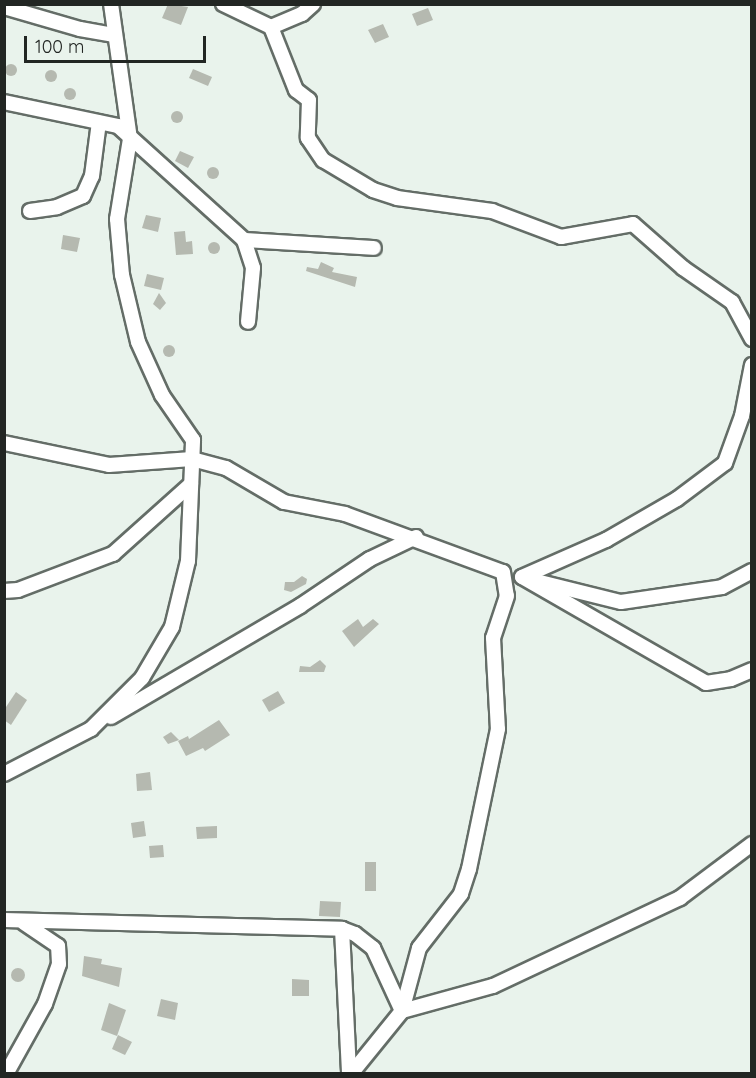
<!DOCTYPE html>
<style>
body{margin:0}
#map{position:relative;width:756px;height:1078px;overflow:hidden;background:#e9f3ec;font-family:Quicksand,sans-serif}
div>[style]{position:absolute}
.building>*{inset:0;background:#b5b9b0}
.round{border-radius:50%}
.roads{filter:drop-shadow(2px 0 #646d67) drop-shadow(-2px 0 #646d67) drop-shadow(0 2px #646d67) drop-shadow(0 -2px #646d67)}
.minor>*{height:14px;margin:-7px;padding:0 7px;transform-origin:7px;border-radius:7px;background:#fff}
span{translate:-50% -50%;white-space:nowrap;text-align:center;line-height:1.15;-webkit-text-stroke:4.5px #e9f3ec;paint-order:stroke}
.frame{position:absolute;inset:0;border:6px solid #222623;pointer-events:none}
.scale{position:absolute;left:24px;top:36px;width:182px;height:27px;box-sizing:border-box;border:3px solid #222623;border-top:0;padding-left:8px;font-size:18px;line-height:21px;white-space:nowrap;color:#222623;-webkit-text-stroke:4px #e9f3ec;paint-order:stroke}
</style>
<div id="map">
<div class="building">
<div style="clip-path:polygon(168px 4px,188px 7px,181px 25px,162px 18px)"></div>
<div style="clip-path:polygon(428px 8px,433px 20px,417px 26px,412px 14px)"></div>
<div style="clip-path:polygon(383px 24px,389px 37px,375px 43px,368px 30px)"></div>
<div class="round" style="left:5px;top:64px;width:12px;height:12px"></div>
<div style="clip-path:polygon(193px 69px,212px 77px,208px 86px,189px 78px)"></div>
<div class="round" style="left:45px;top:70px;width:12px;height:12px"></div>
<div class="round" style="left:64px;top:88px;width:12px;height:12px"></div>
<div class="round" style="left:171px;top:111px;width:12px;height:12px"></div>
<div style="clip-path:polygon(180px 151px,194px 157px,188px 168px,175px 161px)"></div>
<div class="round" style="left:207px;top:167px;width:12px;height:12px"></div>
<div style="clip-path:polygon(146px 215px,161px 218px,158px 232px,142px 228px)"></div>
<div style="clip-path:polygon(185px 231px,186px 242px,192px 241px,193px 254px,176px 255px,174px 232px)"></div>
<div style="clip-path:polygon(63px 235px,80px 238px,77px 252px,61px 249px)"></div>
<div class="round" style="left:208px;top:242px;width:12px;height:12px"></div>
<div style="clip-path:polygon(321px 262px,334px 268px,332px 272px,357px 277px,355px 287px,306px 271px,307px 267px,318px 269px)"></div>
<div style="clip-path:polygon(147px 274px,164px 278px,161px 290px,144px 286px)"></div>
<div style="clip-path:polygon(159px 293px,166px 303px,160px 310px,153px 304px)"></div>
<div class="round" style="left:163px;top:345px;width:12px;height:12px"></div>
<div style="clip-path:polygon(302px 576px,307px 579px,306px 584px,291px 592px,284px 590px,285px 582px,294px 582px)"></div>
<div style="clip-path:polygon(358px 619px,363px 627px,373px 619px,379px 624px,354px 647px,342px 631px)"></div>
<div style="clip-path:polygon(320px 660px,326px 666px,324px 672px,299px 672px,300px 666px,310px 667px)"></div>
<div style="clip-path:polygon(278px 691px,285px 703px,269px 712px,262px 700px)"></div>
<div style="clip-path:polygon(16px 692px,27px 700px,11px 725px,4px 720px,4px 710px)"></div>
<div style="clip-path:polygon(219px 720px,230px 735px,205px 751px,203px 748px,186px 756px,178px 741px,188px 736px,189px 739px)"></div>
<div style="clip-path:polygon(171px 732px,179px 740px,168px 744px,163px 737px)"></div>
<div style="clip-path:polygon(150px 772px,152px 790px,137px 791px,136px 774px)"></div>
<div style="clip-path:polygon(144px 821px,146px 836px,133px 838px,131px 823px)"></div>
<div style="clip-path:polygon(217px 826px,217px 838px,197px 839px,196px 827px)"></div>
<div style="clip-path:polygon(163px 845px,164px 857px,150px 858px,149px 846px)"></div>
<div style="clip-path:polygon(365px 862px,376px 862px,376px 891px,365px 891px)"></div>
<div style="clip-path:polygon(320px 901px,341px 902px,340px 917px,319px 916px)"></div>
<div style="clip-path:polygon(84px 956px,102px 959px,101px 964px,122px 968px,119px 987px,82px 976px)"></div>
<div class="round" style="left:11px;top:968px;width:14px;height:14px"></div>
<div style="clip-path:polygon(292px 979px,309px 980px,309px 996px,292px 996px)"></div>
<div style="clip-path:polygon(161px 999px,178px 1003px,175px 1020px,157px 1016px)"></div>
<div style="clip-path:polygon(109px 1003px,126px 1010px,117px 1036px,101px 1030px)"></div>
<div style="clip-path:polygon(118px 1035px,132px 1042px,125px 1055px,112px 1049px)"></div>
</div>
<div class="roads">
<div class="minor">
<div style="left:223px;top:4px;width:53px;rotate:25.6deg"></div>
<div style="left:271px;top:27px;width:68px;rotate:68.4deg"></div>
<div style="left:296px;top:90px;width:16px;rotate:38deg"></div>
<div style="left:309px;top:100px;width:38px;rotate:92deg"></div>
<div style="left:308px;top:138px;width:27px;rotate:56deg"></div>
<div style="left:323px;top:160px;width:58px;rotate:31deg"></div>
<div style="left:373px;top:190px;width:25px;rotate:18deg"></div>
<div style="left:397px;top:198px;width:96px;rotate:7.8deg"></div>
<div style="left:492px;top:211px;width:74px;rotate:20.6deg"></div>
<div style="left:561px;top:237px;width:73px;rotate:-10.2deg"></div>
<div style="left:633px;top:224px;width:67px;rotate:41.3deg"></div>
<div style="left:683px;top:268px;width:60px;rotate:34.8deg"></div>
<div style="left:732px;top:302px;width:42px;rotate:61.6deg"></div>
<div style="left:4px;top:7px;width:79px;rotate:16.1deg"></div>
<div style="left:80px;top:29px;width:35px;rotate:10deg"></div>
<div style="left:271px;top:27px;width:34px;rotate:-23deg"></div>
<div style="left:302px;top:14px;width:15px;rotate:-42deg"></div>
<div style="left:4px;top:102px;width:116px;rotate:11.9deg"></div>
<div style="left:118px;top:126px;width:170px;rotate:42.1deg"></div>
<div style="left:244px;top:240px;width:29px;rotate:72deg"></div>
<div style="left:253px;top:268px;width:54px;rotate:95.3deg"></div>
<div style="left:30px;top:211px;width:27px;rotate:-8deg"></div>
<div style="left:57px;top:207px;width:28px;rotate:-23deg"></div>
<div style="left:83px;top:196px;width:22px;rotate:-66deg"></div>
<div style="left:92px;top:176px;width:54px;rotate:-82.6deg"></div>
<div style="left:244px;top:240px;width:130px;rotate:3.5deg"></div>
<div style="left:4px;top:443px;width:107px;rotate:11.8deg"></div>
<div style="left:109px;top:465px;width:83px;rotate:-4.1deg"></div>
<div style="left:192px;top:459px;width:35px;rotate:15deg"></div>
<div style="left:226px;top:468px;width:67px;rotate:30.4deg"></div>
<div style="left:284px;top:502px;width:62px;rotate:11.1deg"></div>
<div style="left:345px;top:514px;width:168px;rotate:20.2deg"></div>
<div style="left:503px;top:572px;width:24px;rotate:81deg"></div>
<div style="left:507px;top:596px;width:44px;rotate:108.4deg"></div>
<div style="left:493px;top:638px;width:91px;rotate:86.9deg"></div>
<div style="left:498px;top:729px;width:143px;rotate:101.7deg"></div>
<div style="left:469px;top:869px;width:26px;rotate:108deg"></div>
<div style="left:461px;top:894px;width:68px;rotate:127.9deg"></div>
<div style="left:419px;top:948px;width:65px;rotate:105.1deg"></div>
<div style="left:402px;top:1011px;width:94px;rotate:-15.4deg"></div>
<div style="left:493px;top:986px;width:207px;rotate:-25.2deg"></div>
<div style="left:680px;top:898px;width:90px;rotate:-36.9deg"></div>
<div style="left:522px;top:577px;width:92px;rotate:-23.8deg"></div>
<div style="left:606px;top:540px;width:82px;rotate:-30deg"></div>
<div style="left:677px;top:499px;width:60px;rotate:-36.9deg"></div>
<div style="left:725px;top:463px;width:50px;rotate:-70.1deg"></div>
<div style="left:742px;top:416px;width:52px;rotate:-78.9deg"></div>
<div style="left:522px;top:577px;width:212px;rotate:29.9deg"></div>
<div style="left:706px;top:683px;width:25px;rotate:-9deg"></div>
<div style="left:731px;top:679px;width:23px;rotate:-23deg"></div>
<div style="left:540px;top:582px;width:83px;rotate:13.9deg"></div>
<div style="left:621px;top:602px;width:102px;rotate:-8.4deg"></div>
<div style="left:722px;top:587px;width:34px;rotate:-28deg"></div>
<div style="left:4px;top:591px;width:14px;rotate:-4deg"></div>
<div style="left:18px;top:590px;width:102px;rotate:-20.8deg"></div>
<div style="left:113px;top:554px;width:105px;rotate:-41.9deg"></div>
<div style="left:111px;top:717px;width:219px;rotate:-30.4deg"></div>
<div style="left:300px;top:606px;width:84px;rotate:-33.9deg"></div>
<div style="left:370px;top:559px;width:51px;rotate:-25.6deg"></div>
<div style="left:4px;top:774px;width:98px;rotate:-27.3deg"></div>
<div style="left:91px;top:729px;width:72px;rotate:-45deg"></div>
<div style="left:142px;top:678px;width:59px;rotate:-59.5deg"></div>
<div style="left:172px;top:627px;width:68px;rotate:-76.4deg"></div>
<div style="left:188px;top:561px;width:121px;rotate:-87.6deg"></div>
<div style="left:193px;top:440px;width:55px;rotate:-124.6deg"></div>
<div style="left:162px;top:395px;width:58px;rotate:-114.4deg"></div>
<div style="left:138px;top:342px;width:69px;rotate:-103.4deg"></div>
<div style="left:122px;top:275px;width:56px;rotate:-95.1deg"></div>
<div style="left:117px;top:219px;width:81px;rotate:-80.8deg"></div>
<div style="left:130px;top:139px;width:136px;rotate:-98deg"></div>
<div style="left:4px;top:920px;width:338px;rotate:1.5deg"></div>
<div style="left:342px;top:929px;width:14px;rotate:21deg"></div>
<div style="left:355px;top:934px;width:23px;rotate:38deg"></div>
<div style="left:373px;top:948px;width:69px;rotate:65.3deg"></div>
<div style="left:402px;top:1011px;width:81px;rotate:129deg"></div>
<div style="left:342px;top:929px;width:145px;rotate:87.2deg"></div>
<div style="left:6px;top:1074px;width:80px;rotate:-60.9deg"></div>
<div style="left:45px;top:1004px;width:42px;rotate:-70.7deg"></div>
<div style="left:59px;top:964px;width:18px;rotate:-93deg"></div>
<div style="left:58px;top:946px;width:41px;rotate:-145.9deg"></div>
</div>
</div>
<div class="frame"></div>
<div class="scale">100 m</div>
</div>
